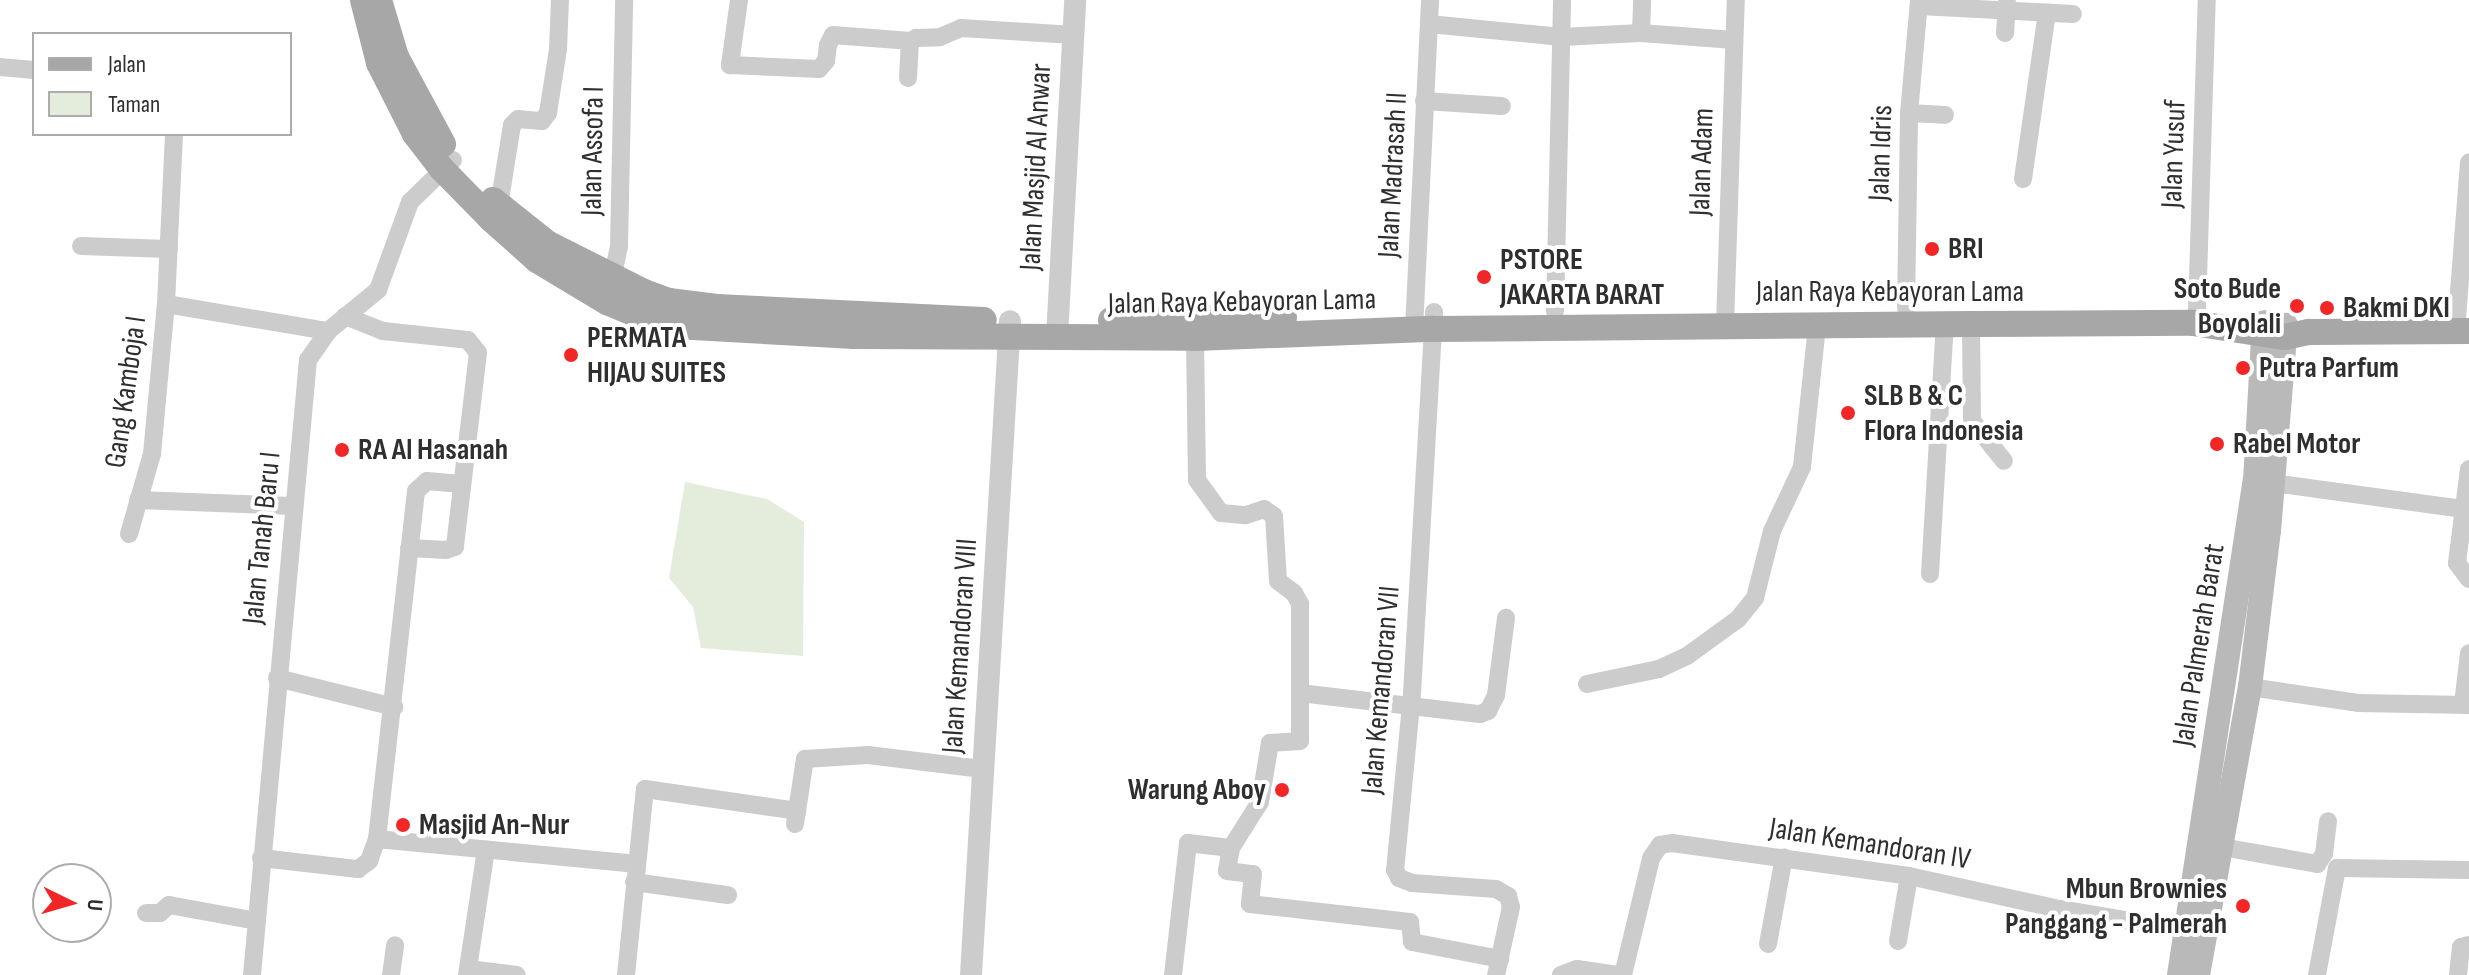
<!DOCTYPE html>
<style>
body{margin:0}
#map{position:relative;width:2469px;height:975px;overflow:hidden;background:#fff;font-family:"Sofia Sans Condensed",sans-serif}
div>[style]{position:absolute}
.green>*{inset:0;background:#e4eddc}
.minor>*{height:18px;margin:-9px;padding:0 9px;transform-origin:9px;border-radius:9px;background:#ccc}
.tertiary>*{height:22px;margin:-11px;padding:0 11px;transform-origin:11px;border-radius:11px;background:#ccc}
.secondary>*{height:24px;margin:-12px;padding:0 12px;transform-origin:12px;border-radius:12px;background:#b9b9b9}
.primary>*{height:26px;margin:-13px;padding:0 13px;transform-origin:13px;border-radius:13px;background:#a7a7a7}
.dots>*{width:22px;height:22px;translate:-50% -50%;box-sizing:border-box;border:4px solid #fff;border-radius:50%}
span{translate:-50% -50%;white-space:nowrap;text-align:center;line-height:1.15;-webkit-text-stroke:8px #fff;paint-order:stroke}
.street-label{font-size:30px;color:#2f2f2f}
.poi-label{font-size:30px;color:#2f2f2f;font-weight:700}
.left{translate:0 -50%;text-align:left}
.right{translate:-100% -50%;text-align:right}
.legend{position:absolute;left:32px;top:32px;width:260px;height:104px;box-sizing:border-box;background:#fff;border:2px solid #acacac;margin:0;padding:10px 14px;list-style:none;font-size:24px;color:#2f2f2f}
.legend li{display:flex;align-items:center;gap:16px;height:40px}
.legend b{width:40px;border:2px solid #acacac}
.north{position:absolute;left:32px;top:863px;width:80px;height:80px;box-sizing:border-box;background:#fff;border:2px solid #acacac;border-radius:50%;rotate:95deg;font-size:22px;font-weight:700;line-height:32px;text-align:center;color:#2f2f2f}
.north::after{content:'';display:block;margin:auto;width:28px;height:36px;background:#f12627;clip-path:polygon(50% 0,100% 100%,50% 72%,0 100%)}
</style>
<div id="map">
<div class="green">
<div style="clip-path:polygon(685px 482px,767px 499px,804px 522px,803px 656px,701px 648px,693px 607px,669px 578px)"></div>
</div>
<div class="minor">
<div style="left:739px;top:0;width:66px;rotate:97.9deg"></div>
<div style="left:730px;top:65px;width:89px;rotate:2.6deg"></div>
<div style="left:819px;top:69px;width:11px;rotate:-49deg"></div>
<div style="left:826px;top:61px;width:16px;rotate:-83deg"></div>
<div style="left:828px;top:45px;width:11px;rotate:-63deg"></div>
<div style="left:833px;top:35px;width:78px;rotate:4.4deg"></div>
<div style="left:1920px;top:6px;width:153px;rotate:3deg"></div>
<div style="left:1429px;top:24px;width:133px;rotate:5.6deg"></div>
<div style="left:1561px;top:37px;width:80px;rotate:-2.9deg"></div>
<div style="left:1641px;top:33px;width:93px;rotate:4.3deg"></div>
<div style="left:1641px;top:33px;width:33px;rotate:-88deg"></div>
<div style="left:2005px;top:33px;width:30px;rotate:-86deg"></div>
<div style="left:0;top:67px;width:34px;rotate:5deg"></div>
<div style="left:908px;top:78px;width:35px;rotate:-87deg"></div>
<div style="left:910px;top:43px;width:8px;rotate:-40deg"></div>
<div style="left:916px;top:38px;width:24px;rotate:-2deg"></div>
<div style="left:940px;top:37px;width:23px;rotate:-23deg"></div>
<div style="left:961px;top:28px;width:113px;rotate:3.5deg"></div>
<div style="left:1424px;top:101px;width:78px;rotate:3.7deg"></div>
<div style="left:1909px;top:113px;width:36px;rotate:3deg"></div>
<div style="left:2023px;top:179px;width:168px;rotate:-81.8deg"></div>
<div style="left:499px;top:206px;width:82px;rotate:-80.9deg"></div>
<div style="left:512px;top:125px;width:8px;rotate:-45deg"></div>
<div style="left:518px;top:119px;width:24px;rotate:5deg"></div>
<div style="left:542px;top:121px;width:10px;rotate:-53deg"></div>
<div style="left:548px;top:113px;width:65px;rotate:-81.1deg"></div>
<div style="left:558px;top:49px;width:49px;rotate:-87.7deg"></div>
<div style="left:81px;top:246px;width:88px;rotate:2deg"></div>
<div style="left:611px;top:284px;width:39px;rotate:-78deg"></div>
<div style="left:619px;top:246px;width:246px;rotate:-88.8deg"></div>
<div style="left:166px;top:304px;width:164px;rotate:9.5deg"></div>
<div style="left:1906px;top:308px;width:195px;rotate:-89.1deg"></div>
<div style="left:1909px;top:113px;width:113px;rotate:-84.9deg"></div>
<div style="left:2197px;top:310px;width:310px;rotate:-88.2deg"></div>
<div style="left:1555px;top:311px;width:311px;rotate:-88.7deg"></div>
<div style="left:1434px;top:312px;width:394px;rotate:93.3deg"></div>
<div style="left:1411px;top:705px;width:166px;rotate:95.5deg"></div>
<div style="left:1395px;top:870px;width:9px;rotate:63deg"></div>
<div style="left:1399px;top:878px;width:14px;rotate:21deg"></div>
<div style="left:1412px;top:883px;width:84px;rotate:4.1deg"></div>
<div style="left:1496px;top:889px;width:14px;rotate:30deg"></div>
<div style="left:1508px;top:896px;width:11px;rotate:75deg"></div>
<div style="left:1511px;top:907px;width:70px;rotate:102.4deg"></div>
<div style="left:345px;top:316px;width:41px;rotate:21.5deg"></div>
<div style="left:383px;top:331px;width:85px;rotate:6deg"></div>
<div style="left:468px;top:340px;width:16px;rotate:52deg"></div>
<div style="left:478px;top:353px;width:195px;rotate:96.8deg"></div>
<div style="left:455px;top:547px;width:9px;rotate:162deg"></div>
<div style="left:446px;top:550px;width:37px;rotate:-177deg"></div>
<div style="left:1971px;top:324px;width:97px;rotate:89.4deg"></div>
<div style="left:1972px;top:421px;width:51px;rotate:51.3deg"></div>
<div style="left:1725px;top:325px;width:325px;rotate:-88.1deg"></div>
<div style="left:1414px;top:329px;width:329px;rotate:-87.2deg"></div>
<div style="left:2456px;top:331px;width:169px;rotate:-85.6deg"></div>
<div style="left:1195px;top:338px;width:142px;rotate:89.2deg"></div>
<div style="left:1197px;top:480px;width:41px;rotate:54deg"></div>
<div style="left:1221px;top:513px;width:25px;rotate:5deg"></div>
<div style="left:1246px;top:515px;width:19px;rotate:-18deg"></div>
<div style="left:1264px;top:509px;width:12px;rotate:35deg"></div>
<div style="left:1274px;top:516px;width:65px;rotate:86.5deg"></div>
<div style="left:1278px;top:581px;width:20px;rotate:37deg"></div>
<div style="left:1294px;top:593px;width:13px;rotate:61deg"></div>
<div style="left:1300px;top:604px;width:89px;rotate:90deg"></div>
<div style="left:2469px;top:469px;width:95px;rotate:97.3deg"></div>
<div style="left:2457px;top:563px;width:20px;rotate:53deg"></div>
<div style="left:2273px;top:483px;width:193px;rotate:7.8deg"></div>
<div style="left:138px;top:500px;width:154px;rotate:2.2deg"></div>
<div style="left:129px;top:534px;width:83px;rotate:-74deg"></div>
<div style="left:152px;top:454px;width:151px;rotate:-84.7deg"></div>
<div style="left:166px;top:304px;width:170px;rotate:-87.3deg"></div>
<div style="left:1930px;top:574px;width:250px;rotate:-86.6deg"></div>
<div style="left:277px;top:678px;width:121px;rotate:13.9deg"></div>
<div style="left:1587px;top:684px;width:74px;rotate:-11.8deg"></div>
<div style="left:1659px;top:669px;width:31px;rotate:-25deg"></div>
<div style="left:1687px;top:656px;width:63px;rotate:-36deg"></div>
<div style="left:1738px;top:619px;width:27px;rotate:-51deg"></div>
<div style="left:1755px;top:598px;width:69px;rotate:-75.8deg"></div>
<div style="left:1772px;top:531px;width:71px;rotate:-64.9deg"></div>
<div style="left:1802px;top:467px;width:142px;rotate:-83.9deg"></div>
<div style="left:2250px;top:687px;width:109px;rotate:8.4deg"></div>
<div style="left:2358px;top:703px;width:111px;rotate:1deg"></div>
<div style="left:2463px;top:704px;width:51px;rotate:-83.3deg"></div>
<div style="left:795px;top:824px;width:66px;rotate:-81.3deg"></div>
<div style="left:805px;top:759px;width:63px;rotate:-3.6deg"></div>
<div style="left:868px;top:755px;width:115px;rotate:7deg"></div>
<div style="left:377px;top:839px;width:350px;rotate:-83.6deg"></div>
<div style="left:416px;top:491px;width:15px;rotate:-42deg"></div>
<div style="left:427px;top:481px;width:35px;rotate:5deg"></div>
<div style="left:2222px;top:847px;width:97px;rotate:10.1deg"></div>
<div style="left:2317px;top:864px;width:12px;rotate:-55deg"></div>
<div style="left:2324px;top:854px;width:33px;rotate:-83deg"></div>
<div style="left:1231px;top:848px;width:23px;rotate:100deg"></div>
<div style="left:1227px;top:871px;width:26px;rotate:7deg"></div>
<div style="left:1253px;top:874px;width:30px;rotate:96deg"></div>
<div style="left:1250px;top:904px;width:161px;rotate:6.4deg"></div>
<div style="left:1410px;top:922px;width:20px;rotate:84deg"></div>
<div style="left:1412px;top:942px;width:90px;rotate:10.9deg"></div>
<div style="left:261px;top:858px;width:98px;rotate:6.5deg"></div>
<div style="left:358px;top:869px;width:14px;rotate:-36deg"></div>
<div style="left:369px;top:861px;width:23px;rotate:-70deg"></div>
<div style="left:377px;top:839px;width:259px;rotate:5.5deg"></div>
<div style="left:634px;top:882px;width:95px;rotate:7.9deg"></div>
<div style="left:146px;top:913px;width:14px"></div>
<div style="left:160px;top:913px;width:12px;rotate:-42deg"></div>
<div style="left:169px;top:905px;width:89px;rotate:10.3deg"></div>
<div style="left:1898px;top:941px;width:66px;rotate:-80.4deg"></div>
<div style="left:1768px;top:944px;width:88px;rotate:-79.6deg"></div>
<div style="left:468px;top:969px;width:49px;rotate:7deg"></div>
<div style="left:252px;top:975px;width:618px;rotate:-84.8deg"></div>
<div style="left:308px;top:360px;width:35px;rotate:-55deg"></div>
<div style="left:328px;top:331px;width:65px;rotate:-39.4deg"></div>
<div style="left:378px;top:290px;width:94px;rotate:-70deg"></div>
<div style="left:410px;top:202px;width:60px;rotate:-44.3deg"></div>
<div style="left:391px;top:975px;width:30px;rotate:-82deg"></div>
<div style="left:467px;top:975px;width:127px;rotate:-81.4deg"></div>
<div style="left:626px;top:975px;width:187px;rotate:-84.2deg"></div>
<div style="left:645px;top:789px;width:154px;rotate:8.2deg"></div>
<div style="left:1173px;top:975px;width:133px;rotate:-83.5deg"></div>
<div style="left:1188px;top:843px;width:43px;rotate:6.6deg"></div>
<div style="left:1231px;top:848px;width:54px;rotate:-57.8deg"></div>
<div style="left:1260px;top:802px;width:60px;rotate:-80.4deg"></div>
<div style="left:1270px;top:743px;width:30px;rotate:-4deg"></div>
<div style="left:1300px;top:741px;width:48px;rotate:-90deg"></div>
<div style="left:1300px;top:693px;width:181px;rotate:6.7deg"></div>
<div style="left:1480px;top:714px;width:9px;rotate:-21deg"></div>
<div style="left:1488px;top:711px;width:18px;rotate:-63deg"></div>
<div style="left:1496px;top:695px;width:78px;rotate:-82.6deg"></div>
<div style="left:1561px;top:975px;width:17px;rotate:-21deg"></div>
<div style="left:1577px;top:969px;width:41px;rotate:8.3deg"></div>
<div style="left:1623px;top:975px;width:120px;rotate:-76.5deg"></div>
<div style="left:1651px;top:858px;width:16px;rotate:-55deg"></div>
<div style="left:1660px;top:845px;width:12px;rotate:-9deg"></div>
<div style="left:1672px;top:843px;width:239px;rotate:7.9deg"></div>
<div style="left:1909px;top:876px;width:154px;rotate:12.4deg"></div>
<div style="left:2059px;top:909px;width:140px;rotate:9.5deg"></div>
<div style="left:2317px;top:975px;width:109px;rotate:-79.4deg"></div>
<div style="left:2337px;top:868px;width:132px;rotate:0.9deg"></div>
<div style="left:2458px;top:975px;width:28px;rotate:-84deg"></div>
<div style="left:2461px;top:947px;width:8px;rotate:-14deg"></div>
</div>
<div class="tertiary">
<div style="left:1057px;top:337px;width:337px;rotate:-86.9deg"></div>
<div style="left:971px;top:975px;width:655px;rotate:-86.59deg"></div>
</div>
<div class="secondary">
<div style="left:2179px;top:975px;width:500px;rotate:-81.3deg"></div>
<div style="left:2255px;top:481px;width:159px;rotate:-86.8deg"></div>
<div style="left:2198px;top:975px;width:293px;rotate:-79.8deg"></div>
<div style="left:2250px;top:687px;width:157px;rotate:-83.1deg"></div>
<div style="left:2269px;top:531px;width:207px;rotate:-85.3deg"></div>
</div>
<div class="primary">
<div style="left:363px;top:0;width:65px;rotate:75.7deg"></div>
<div style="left:379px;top:63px;width:80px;rotate:63.1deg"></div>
<div style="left:415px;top:134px;width:44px;rotate:52.4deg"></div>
<div style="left:442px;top:169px;width:70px;rotate:45.6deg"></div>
<div style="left:491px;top:219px;width:62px;rotate:41.7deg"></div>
<div style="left:537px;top:260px;width:82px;rotate:31deg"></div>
<div style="left:607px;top:302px;width:36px;rotate:23deg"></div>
<div style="left:640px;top:316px;width:54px;rotate:11.7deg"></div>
<div style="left:693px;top:327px;width:162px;rotate:3.2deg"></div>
<div style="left:855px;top:336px;width:340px;rotate:0.3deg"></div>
<div style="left:1195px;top:338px;width:238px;rotate:-2.2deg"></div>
<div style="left:1433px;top:329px;width:538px;rotate:-0.53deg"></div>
<div style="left:1971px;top:324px;width:222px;rotate:-0.3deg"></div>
<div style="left:2193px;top:323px;width:93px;rotate:8.7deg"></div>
<div style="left:2285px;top:337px;width:25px;rotate:-12deg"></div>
<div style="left:2309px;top:332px;width:160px;rotate:-0.4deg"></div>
<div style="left:379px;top:0;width:59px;rotate:73.4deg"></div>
<div style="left:396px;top:57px;width:99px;rotate:61.6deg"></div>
<div style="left:493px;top:200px;width:69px;rotate:38.5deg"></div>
<div style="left:547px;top:243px;width:109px;rotate:26.8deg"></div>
<div style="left:644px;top:292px;width:27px;rotate:20deg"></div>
<div style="left:669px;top:301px;width:48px;rotate:7.1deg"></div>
<div style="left:717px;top:307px;width:267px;rotate:2.8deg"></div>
<div style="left:1111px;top:320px;width:173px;rotate:-1deg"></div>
</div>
<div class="dots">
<div style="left:1932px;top:249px;background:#f12627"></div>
<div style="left:1484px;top:277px;background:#f12627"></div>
<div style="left:2297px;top:306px;background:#f12627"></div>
<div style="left:2327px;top:308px;background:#f12627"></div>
<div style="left:571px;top:355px;background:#f12627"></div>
<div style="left:2243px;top:368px;background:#f12627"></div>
<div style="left:1848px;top:413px;background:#f12627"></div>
<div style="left:2217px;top:444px;background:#f12627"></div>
<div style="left:342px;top:450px;background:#f12627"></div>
<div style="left:1282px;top:790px;background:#f12627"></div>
<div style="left:403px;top:825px;background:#f12627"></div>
<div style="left:2243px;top:906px;background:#f12627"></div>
</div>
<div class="street-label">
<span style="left:593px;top:151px;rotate:-89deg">Jalan Assofa I</span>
<span style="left:1881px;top:153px;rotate:-88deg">Jalan Idris</span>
<span style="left:2174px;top:154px;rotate:-88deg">Jalan Yusuf</span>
<span style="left:1702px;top:162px;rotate:-88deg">Jalan Adam</span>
<span style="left:1036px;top:167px;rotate:-87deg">Jalan Masjid Al Anwar</span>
<span style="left:1393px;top:175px;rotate:-87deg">Jalan Madrasah II</span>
<span style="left:1890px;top:292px">Jalan Raya Kebayoran Lama</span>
<span style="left:1242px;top:302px;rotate:-1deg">Jalan Raya Kebayoran Lama</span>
<span style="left:126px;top:392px;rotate:-82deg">Gang Kamboja I</span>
<span style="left:262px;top:538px;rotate:-84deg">Jalan Tanah Baru I</span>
<span style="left:2199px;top:645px;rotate:-81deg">Jalan Palmerah Barat</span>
<span style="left:960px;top:646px;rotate:-86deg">Jalan Kemandoran VIII</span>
<span style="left:1381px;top:690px;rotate:-85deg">Jalan Kemandoran VII</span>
<span style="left:1870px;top:844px;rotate:9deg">Jalan Kemandoran IV</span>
</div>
<div class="poi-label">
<span class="left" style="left:1948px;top:249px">BRI</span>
<span class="left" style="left:1500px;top:277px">PSTORE<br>JAKARTA BARAT</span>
<span class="right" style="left:2281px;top:306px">Soto Bude<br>Boyolali</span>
<span class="left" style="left:2343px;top:308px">Bakmi DKI</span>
<span class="left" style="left:587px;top:355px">PERMATA<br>HIJAU SUITES</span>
<span class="left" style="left:2259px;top:368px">Putra Parfum</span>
<span class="left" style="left:1864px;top:413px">SLB B &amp; C<br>Flora Indonesia</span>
<span class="left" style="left:2233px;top:444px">Rabel Motor</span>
<span class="left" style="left:358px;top:450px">RA Al Hasanah</span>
<span class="right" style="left:1266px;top:790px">Warung Aboy</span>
<span class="left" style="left:419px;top:825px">Masjid An-Nur</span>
<span class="right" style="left:2227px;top:906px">Mbun Brownies<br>Panggang - Palmerah</span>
</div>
<ul class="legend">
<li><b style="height:10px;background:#a7a7a7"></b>Jalan</li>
<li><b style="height:22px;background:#e4eddc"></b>Taman</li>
</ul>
<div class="north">U</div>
</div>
